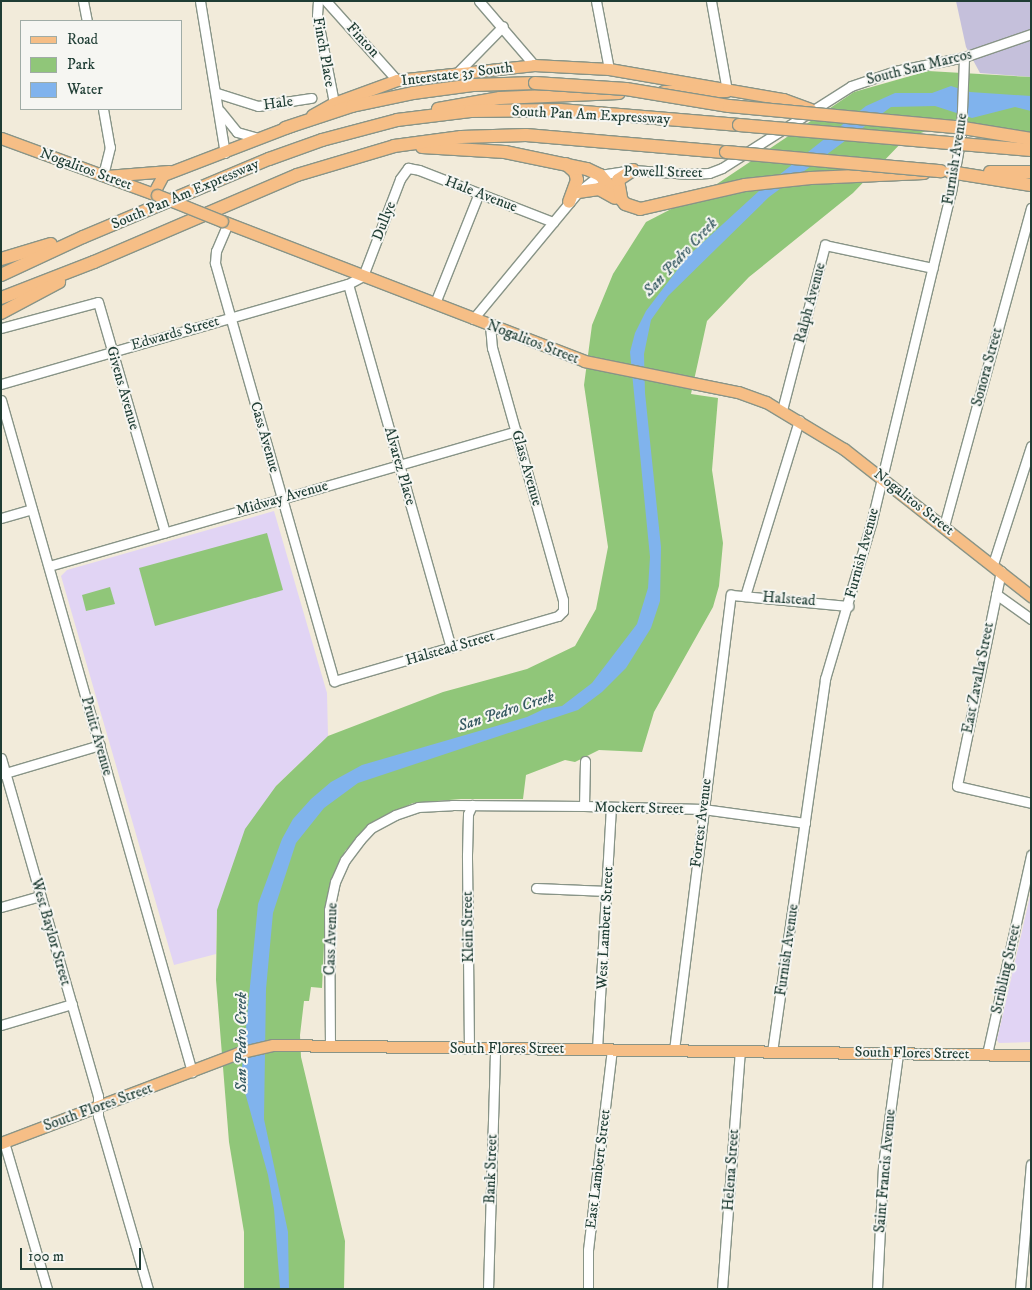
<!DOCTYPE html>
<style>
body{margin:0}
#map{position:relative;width:1032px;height:1290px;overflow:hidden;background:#f2ebda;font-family:"IM FELL DW Pica",serif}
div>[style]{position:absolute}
.built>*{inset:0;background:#e1d4f4}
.industrial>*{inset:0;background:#c5c0db}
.green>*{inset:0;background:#90c679}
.water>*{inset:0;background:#80b3ed}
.roads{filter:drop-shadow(1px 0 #889487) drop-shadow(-1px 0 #889487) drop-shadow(0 1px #889487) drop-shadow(0 -1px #889487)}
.minor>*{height:9px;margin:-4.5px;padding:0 4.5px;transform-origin:4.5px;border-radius:4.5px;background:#fff}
.major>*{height:11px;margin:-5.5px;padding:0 5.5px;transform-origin:5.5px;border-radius:5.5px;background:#f6be86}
.highway>*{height:12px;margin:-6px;padding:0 6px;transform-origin:6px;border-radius:6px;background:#f6be86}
.bridges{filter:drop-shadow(1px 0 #889487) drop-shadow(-1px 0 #889487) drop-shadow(0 1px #889487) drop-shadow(0 -1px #889487)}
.major-bridge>*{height:11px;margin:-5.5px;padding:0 5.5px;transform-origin:5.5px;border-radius:5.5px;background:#f6be86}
.highway-bridge>*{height:12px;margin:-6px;padding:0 6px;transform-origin:6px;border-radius:6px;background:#f6be86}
span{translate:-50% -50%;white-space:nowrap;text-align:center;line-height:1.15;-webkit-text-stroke:4px #f6f6f2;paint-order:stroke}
.street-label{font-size:15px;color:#1f3d34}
.water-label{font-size:16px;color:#375a62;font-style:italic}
.frame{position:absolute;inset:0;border:2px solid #1f3d34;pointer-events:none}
.legend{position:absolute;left:20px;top:20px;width:162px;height:90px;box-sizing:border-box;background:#f6f6f2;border:1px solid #a0aca6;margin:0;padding:6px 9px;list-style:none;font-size:15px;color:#1f3d34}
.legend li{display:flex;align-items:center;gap:10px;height:25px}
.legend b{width:25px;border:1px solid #a0aca6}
.scale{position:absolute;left:20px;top:1248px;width:121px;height:22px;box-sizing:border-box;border:2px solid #1f3d34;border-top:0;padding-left:6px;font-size:15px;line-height:18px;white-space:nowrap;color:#1f3d34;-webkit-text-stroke:4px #f6f6f2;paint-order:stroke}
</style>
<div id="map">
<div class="built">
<div style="clip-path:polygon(274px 511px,327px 693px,328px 736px,276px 786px,217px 911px,216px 954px,174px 965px,61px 576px,67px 570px)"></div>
<div style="clip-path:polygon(1031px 892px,1031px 1042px,999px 1043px,997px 1040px)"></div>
</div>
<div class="industrial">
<div style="clip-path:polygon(956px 1px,1031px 1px,1031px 77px,980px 73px,966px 47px)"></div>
</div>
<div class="green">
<div style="clip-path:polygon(928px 71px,1031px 77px,1031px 148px,983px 137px,926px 131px,905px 139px,853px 193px,749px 277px,707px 321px,691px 394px,718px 398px,712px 470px,723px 543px,719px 586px,713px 607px,654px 712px,642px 752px,599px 750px,575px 762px,565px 760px,526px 775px,523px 799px,461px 799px,413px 803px,374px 821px,345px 851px,326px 901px,322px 988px,311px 987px,309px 1001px,304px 1001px,300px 1035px,301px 1057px,345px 1241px,344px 1289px,244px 1289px,244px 1232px,229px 1142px,216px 980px,217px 910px,245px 829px,276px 786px,328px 736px,443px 692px,527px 669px,575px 646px,596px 609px,608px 547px,584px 385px,592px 325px,613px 274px,646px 222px,708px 190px,854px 92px)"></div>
<div style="clip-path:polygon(267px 533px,283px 590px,155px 626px,139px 568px)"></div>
<div style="clip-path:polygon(110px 587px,115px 604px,86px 611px,82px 595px)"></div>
</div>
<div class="water">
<div style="clip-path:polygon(951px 86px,970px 92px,1031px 96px,1031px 111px,1015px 107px,972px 118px,935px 106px,891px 107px,769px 197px,668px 296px,651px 320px,644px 354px,645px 393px,661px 547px,660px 601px,651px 628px,626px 668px,602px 692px,578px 710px,358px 783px,324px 808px,296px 843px,273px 913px,266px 989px,264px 1119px,288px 1232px,289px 1289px,280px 1289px,274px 1209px,268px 1175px,241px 1078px,258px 904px,282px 839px,293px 819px,311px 799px,331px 782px,362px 765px,527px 717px,544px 709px,562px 706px,592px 683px,637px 624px,648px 588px,650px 557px,630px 352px,635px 333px,646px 311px,687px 257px,759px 191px,866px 106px,895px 93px,932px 93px)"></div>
</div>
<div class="roads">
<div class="minor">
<div style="left:83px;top:1px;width:20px;rotate:79deg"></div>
<div style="left:200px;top:1px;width:154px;rotate:80.7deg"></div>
<div style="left:318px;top:1px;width:15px;rotate:94deg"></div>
<div style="left:317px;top:16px;width:89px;rotate:78.9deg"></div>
<div style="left:326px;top:1px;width:106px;rotate:48.1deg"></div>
<div style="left:479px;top:1px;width:84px;rotate:49.3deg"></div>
<div style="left:596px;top:1px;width:69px;rotate:79.2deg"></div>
<div style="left:711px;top:1px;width:91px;rotate:79.9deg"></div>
<div style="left:458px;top:72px;width:64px;rotate:-45.6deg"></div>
<div style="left:217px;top:93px;width:43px;rotate:17.6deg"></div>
<div style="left:258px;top:106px;width:54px;rotate:-8.6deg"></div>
<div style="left:103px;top:109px;width:39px;rotate:80deg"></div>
<div style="left:110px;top:147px;width:30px;rotate:104deg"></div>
<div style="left:220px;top:111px;width:27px;rotate:51deg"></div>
<div style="left:237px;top:132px;width:22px;rotate:16deg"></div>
<div style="left:228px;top:223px;width:30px;rotate:113deg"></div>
<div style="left:216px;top:251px;width:12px;rotate:95deg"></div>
<div style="left:215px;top:263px;width:435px;rotate:74.1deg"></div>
<div style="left:334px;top:681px;width:233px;rotate:-16.2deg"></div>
<div style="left:558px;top:616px;width:7px;rotate:-45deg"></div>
<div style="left:563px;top:611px;width:11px;rotate:-90deg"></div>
<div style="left:563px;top:600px;width:262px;rotate:-105.7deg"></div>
<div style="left:492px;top:348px;width:23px;rotate:-95deg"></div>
<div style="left:348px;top:284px;width:378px;rotate:74.2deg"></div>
<div style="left:435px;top:303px;width:118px;rotate:-68.2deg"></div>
<div style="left:473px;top:319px;width:165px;rotate:-50.4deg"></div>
<div style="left:578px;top:192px;width:28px;rotate:-38deg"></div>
<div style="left:600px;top:175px;width:33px;rotate:-9deg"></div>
<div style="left:633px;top:170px;width:56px;rotate:4.1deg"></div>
<div style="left:689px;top:174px;width:20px;rotate:-3deg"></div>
<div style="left:709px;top:173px;width:14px;rotate:-21deg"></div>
<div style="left:722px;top:168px;width:153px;rotate:-32.4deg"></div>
<div style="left:851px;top:86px;width:46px;rotate:-18.8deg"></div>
<div style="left:895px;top:71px;width:70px;rotate:-11.5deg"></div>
<div style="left:964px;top:57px;width:71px;rotate:-18.9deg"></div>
<div style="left:1px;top:328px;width:100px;rotate:-15deg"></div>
<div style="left:98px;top:302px;width:240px;rotate:73.8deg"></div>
<div style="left:1px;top:384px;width:361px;rotate:-16.1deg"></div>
<div style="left:348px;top:284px;width:17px;rotate:-28deg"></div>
<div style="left:363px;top:276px;width:104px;rotate:-69.1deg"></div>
<div style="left:400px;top:179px;width:14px;rotate:-54deg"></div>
<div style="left:408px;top:168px;width:11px;rotate:10deg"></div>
<div style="left:419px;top:170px;width:144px;rotate:21.2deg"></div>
<div style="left:1px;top:400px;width:699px;rotate:74.13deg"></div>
<div style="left:782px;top:410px;width:171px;rotate:-75.4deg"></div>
<div style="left:825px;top:245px;width:110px;rotate:12deg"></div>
<div style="left:1px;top:518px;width:32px;rotate:-16deg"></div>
<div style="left:944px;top:526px;width:330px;rotate:-74.7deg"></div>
<div style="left:993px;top:564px;width:124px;rotate:-72.1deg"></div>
<div style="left:49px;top:566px;width:486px;rotate:-16.1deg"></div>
<div style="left:1001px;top:571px;width:219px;rotate:101.6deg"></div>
<div style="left:957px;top:786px;width:76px;rotate:12.9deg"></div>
<div style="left:996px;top:594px;width:43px;rotate:35.5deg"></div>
<div style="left:745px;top:596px;width:184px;rotate:-72.9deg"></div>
<div style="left:1px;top:758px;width:352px;rotate:74deg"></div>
<div style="left:98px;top:1096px;width:20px;rotate:90deg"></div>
<div style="left:98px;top:1116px;width:180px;rotate:73.9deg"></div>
<div style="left:2px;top:774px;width:102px;rotate:-16.5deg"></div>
<div style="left:584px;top:806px;width:45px;rotate:-88.7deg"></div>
<div style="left:536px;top:888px;width:71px;rotate:2.4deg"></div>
<div style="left:1px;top:907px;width:41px;rotate:-15.8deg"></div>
<div style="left:1px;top:1025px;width:74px;rotate:-16.5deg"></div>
<div style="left:330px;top:1047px;width:137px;rotate:-90.4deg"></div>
<div style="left:329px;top:910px;width:29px;rotate:-78deg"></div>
<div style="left:335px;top:882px;width:24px;rotate:-66deg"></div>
<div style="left:345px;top:860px;width:25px;rotate:-53deg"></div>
<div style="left:360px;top:840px;width:16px;rotate:-47deg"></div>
<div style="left:371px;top:828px;width:27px;rotate:-28deg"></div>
<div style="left:395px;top:815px;width:24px;rotate:-19deg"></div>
<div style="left:418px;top:807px;width:34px;rotate:-3deg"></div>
<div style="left:452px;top:805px;width:132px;rotate:0.4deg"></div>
<div style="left:584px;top:806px;width:119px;rotate:1.4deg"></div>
<div style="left:703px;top:809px;width:103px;rotate:7.8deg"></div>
<div style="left:469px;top:1049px;width:194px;rotate:-90.6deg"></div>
<div style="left:467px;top:855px;width:41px;rotate:-88.6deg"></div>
<div style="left:468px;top:814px;width:10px;rotate:-66deg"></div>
<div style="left:597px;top:1049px;width:242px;rotate:-86.7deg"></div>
<div style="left:674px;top:1050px;width:459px;rotate:-82.9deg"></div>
<div style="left:731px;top:595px;width:118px;rotate:5.4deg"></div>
<div style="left:772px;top:1052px;width:377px;rotate:-81.9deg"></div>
<div style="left:825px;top:679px;width:162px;rotate:-73.5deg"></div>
<div style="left:871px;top:524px;width:342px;rotate:-76.5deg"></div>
<div style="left:951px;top:192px;width:57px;rotate:-79.9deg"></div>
<div style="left:961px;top:136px;width:79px;rotate:-87.8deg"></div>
<div style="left:987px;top:1054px;width:204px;rotate:-77.5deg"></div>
<div style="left:4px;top:1142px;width:153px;rotate:73.7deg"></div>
<div style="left:488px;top:1289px;width:239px;rotate:-88.3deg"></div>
<div style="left:588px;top:1289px;width:39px;rotate:-90deg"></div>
<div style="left:588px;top:1250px;width:202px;rotate:-83.2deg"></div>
<div style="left:722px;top:1289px;width:239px;rotate:-85.7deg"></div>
<div style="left:877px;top:1289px;width:124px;rotate:-87.2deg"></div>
<div style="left:883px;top:1165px;width:112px;rotate:-82.3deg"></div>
<div style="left:1020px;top:1289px;width:125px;rotate:-85deg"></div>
</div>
<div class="major">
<div style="left:312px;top:115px;width:25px;rotate:-29deg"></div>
<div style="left:334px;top:103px;width:67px;rotate:-20.1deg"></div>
<div style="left:397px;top:80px;width:138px;rotate:-6.2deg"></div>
<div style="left:534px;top:65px;width:75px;rotate:3.1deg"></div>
<div style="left:609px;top:69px;width:177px;rotate:9.8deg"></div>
<div style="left:783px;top:99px;width:29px;rotate:20deg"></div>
<div style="left:1px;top:138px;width:166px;rotate:20.1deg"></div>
<div style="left:106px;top:176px;width:63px;rotate:-4.5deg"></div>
<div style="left:153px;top:194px;width:21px;rotate:-62deg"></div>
<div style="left:163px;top:175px;width:139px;rotate:-21deg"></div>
<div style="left:222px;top:221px;width:388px;rotate:21.1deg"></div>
<div style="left:584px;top:361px;width:157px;rotate:11.4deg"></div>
<div style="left:738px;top:392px;width:30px;rotate:20deg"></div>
<div style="left:766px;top:402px;width:91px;rotate:31.1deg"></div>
<div style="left:844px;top:449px;width:238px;rotate:38.2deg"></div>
<div style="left:1px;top:1143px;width:254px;rotate:-20.8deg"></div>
<div style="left:238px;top:1053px;width:36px;rotate:-13deg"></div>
<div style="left:273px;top:1045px;width:758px;rotate:0.76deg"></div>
</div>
<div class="highway">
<div style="left:664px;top:92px;width:63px;rotate:-0.9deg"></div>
<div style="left:438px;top:109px;width:63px;rotate:-10.1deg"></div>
<div style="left:500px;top:98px;width:119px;rotate:-2.4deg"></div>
<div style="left:285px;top:128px;width:71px;rotate:-18.2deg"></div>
<div style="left:352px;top:106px;width:62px;rotate:-12deg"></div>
<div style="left:413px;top:93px;width:62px;rotate:-7.5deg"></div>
<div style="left:474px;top:85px;width:61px;rotate:-1.9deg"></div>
<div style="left:422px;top:147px;width:83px;rotate:3.4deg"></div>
<div style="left:505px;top:152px;width:84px;rotate:11.7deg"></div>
<div style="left:587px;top:169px;width:14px;rotate:25deg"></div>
<div style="left:600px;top:175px;width:38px;rotate:49deg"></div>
<div style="left:625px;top:204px;width:16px;rotate:18deg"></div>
<div style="left:640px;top:209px;width:108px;rotate:-12.9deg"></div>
<div style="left:745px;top:185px;width:66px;rotate:-6.1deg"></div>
<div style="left:811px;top:178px;width:113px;rotate:-2.5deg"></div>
<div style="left:566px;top:164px;width:12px;rotate:42deg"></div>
<div style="left:575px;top:172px;width:8px;rotate:76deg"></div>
<div style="left:577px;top:180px;width:23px;rotate:110deg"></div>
<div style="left:578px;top:192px;width:21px;rotate:-8deg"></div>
<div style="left:599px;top:189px;width:18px;rotate:29deg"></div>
<div style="left:621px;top:197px;width:17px;rotate:-100deg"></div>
<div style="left:618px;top:180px;width:18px;rotate:-34deg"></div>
<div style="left:1px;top:259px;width:52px;rotate:-16.7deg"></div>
<div style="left:1px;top:275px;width:90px;rotate:-24.9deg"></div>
<div style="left:83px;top:237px;width:202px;rotate:-22.8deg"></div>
<div style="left:269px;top:159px;width:56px;rotate:-19.7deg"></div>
<div style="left:322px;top:140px;width:78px;rotate:-14.9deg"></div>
<div style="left:397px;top:120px;width:74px;rotate:-7deg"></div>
<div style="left:470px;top:111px;width:90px;rotate:-0.6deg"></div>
<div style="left:560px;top:110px;width:180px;rotate:4.8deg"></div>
<div style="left:1px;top:298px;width:100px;rotate:-21.2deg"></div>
<div style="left:94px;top:262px;width:221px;rotate:-23.2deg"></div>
<div style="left:297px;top:175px;width:101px;rotate:-16.6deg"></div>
<div style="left:394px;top:146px;width:68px;rotate:-7.7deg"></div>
<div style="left:461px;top:137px;width:65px;rotate:-1.8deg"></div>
<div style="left:526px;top:135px;width:201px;rotate:4.9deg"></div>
<div style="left:1px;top:313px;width:66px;rotate:-28.1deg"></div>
</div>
</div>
<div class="bridges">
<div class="major-bridge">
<div style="left:157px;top:195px;width:70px;rotate:21.8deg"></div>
</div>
<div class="highway-bridge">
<div style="left:535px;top:83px;width:91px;rotate:3.8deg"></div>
<div style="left:626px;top:89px;width:104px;rotate:9.4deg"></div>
<div style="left:729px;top:106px;width:229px;rotate:5.3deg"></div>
<div style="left:957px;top:127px;width:75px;rotate:9.2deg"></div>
<div style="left:739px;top:125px;width:293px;rotate:4.9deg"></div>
<div style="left:726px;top:152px;width:216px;rotate:5.1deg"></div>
<div style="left:950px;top:172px;width:82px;rotate:9.1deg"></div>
<div style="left:990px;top:172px;width:41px"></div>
</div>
</div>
<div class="street-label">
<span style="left:363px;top:40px;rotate:47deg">Finton</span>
<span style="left:324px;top:52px;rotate:80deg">Finch Place</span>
<span style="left:919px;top:67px;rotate:-14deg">South San Marcos</span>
<span style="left:457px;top:74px;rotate:-7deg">Interstate 35 South</span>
<span style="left:278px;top:103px;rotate:-8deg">Hale</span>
<span style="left:591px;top:115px;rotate:3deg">South Pan Am Expressway</span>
<span style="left:955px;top:159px;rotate:-81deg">Furnish Avenue</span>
<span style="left:86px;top:169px;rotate:20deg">Nogalitos Street</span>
<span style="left:663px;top:172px;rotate:1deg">Powell Street</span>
<span style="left:185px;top:194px;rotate:-23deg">South Pan Am Expressway</span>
<span style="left:481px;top:194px;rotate:21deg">Hale Avenue</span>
<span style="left:384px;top:221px;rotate:-69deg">Dullye</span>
<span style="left:810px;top:303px;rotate:-75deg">Ralph Avenue</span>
<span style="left:175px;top:333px;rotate:-16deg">Edwards Street</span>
<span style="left:533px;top:342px;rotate:21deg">Nogalitos Street</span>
<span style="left:987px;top:367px;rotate:-75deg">Sonora Street</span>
<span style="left:123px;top:388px;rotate:74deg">Givens Avenue</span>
<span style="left:265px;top:437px;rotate:74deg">Cass Avenue</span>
<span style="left:400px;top:466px;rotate:74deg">Alvarez Place</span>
<span style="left:527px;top:468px;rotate:74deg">Glass Avenue</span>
<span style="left:282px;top:498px;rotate:-16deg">Midway Avenue</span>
<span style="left:914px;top:502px;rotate:38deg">Nogalitos Street</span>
<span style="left:862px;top:553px;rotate:-75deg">Furnish Avenue</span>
<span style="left:789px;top:599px;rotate:4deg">Halstead</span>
<span style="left:450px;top:648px;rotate:-16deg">Halstead Street</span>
<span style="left:978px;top:678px;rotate:-79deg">East Zavalla Street</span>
<span style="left:97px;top:736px;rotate:74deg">Pruitt Avenue</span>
<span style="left:639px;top:808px;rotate:1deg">Mockert Street</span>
<span style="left:701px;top:823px;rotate:-83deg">Forrest Avenue</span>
<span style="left:468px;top:927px;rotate:-91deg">Klein Street</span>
<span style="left:605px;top:928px;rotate:-87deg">West Lambert Street</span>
<span style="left:51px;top:932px;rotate:74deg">West Baylor Street</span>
<span style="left:331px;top:939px;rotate:-88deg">Cass Avenue</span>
<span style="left:787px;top:950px;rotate:-82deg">Furnish Avenue</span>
<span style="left:1006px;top:969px;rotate:-78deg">Stribling Street</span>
<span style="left:507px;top:1049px">South Flores Street</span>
<span style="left:912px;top:1053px;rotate:1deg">South Flores Street</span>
<span style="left:98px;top:1107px;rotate:-20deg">South Flores Street</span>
<span style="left:491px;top:1169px;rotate:-88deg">Bank Street</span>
<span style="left:598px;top:1169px;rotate:-83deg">East Lambert Street</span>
<span style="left:731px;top:1170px;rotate:-86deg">Helena Street</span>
<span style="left:885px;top:1171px;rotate:-85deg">Saint Francis Avenue</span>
</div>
<div class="water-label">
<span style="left:680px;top:257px;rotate:-47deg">San Pedro Creek</span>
<span style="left:506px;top:711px;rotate:-18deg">San Pedro Creek</span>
<span style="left:241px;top:1042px;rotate:-90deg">San Pedro Creek</span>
</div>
<div class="frame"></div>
<ul class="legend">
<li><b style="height:6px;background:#f6be86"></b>Road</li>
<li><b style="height:14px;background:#90c679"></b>Park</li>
<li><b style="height:14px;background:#80b3ed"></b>Water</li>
</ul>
<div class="scale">100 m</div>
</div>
